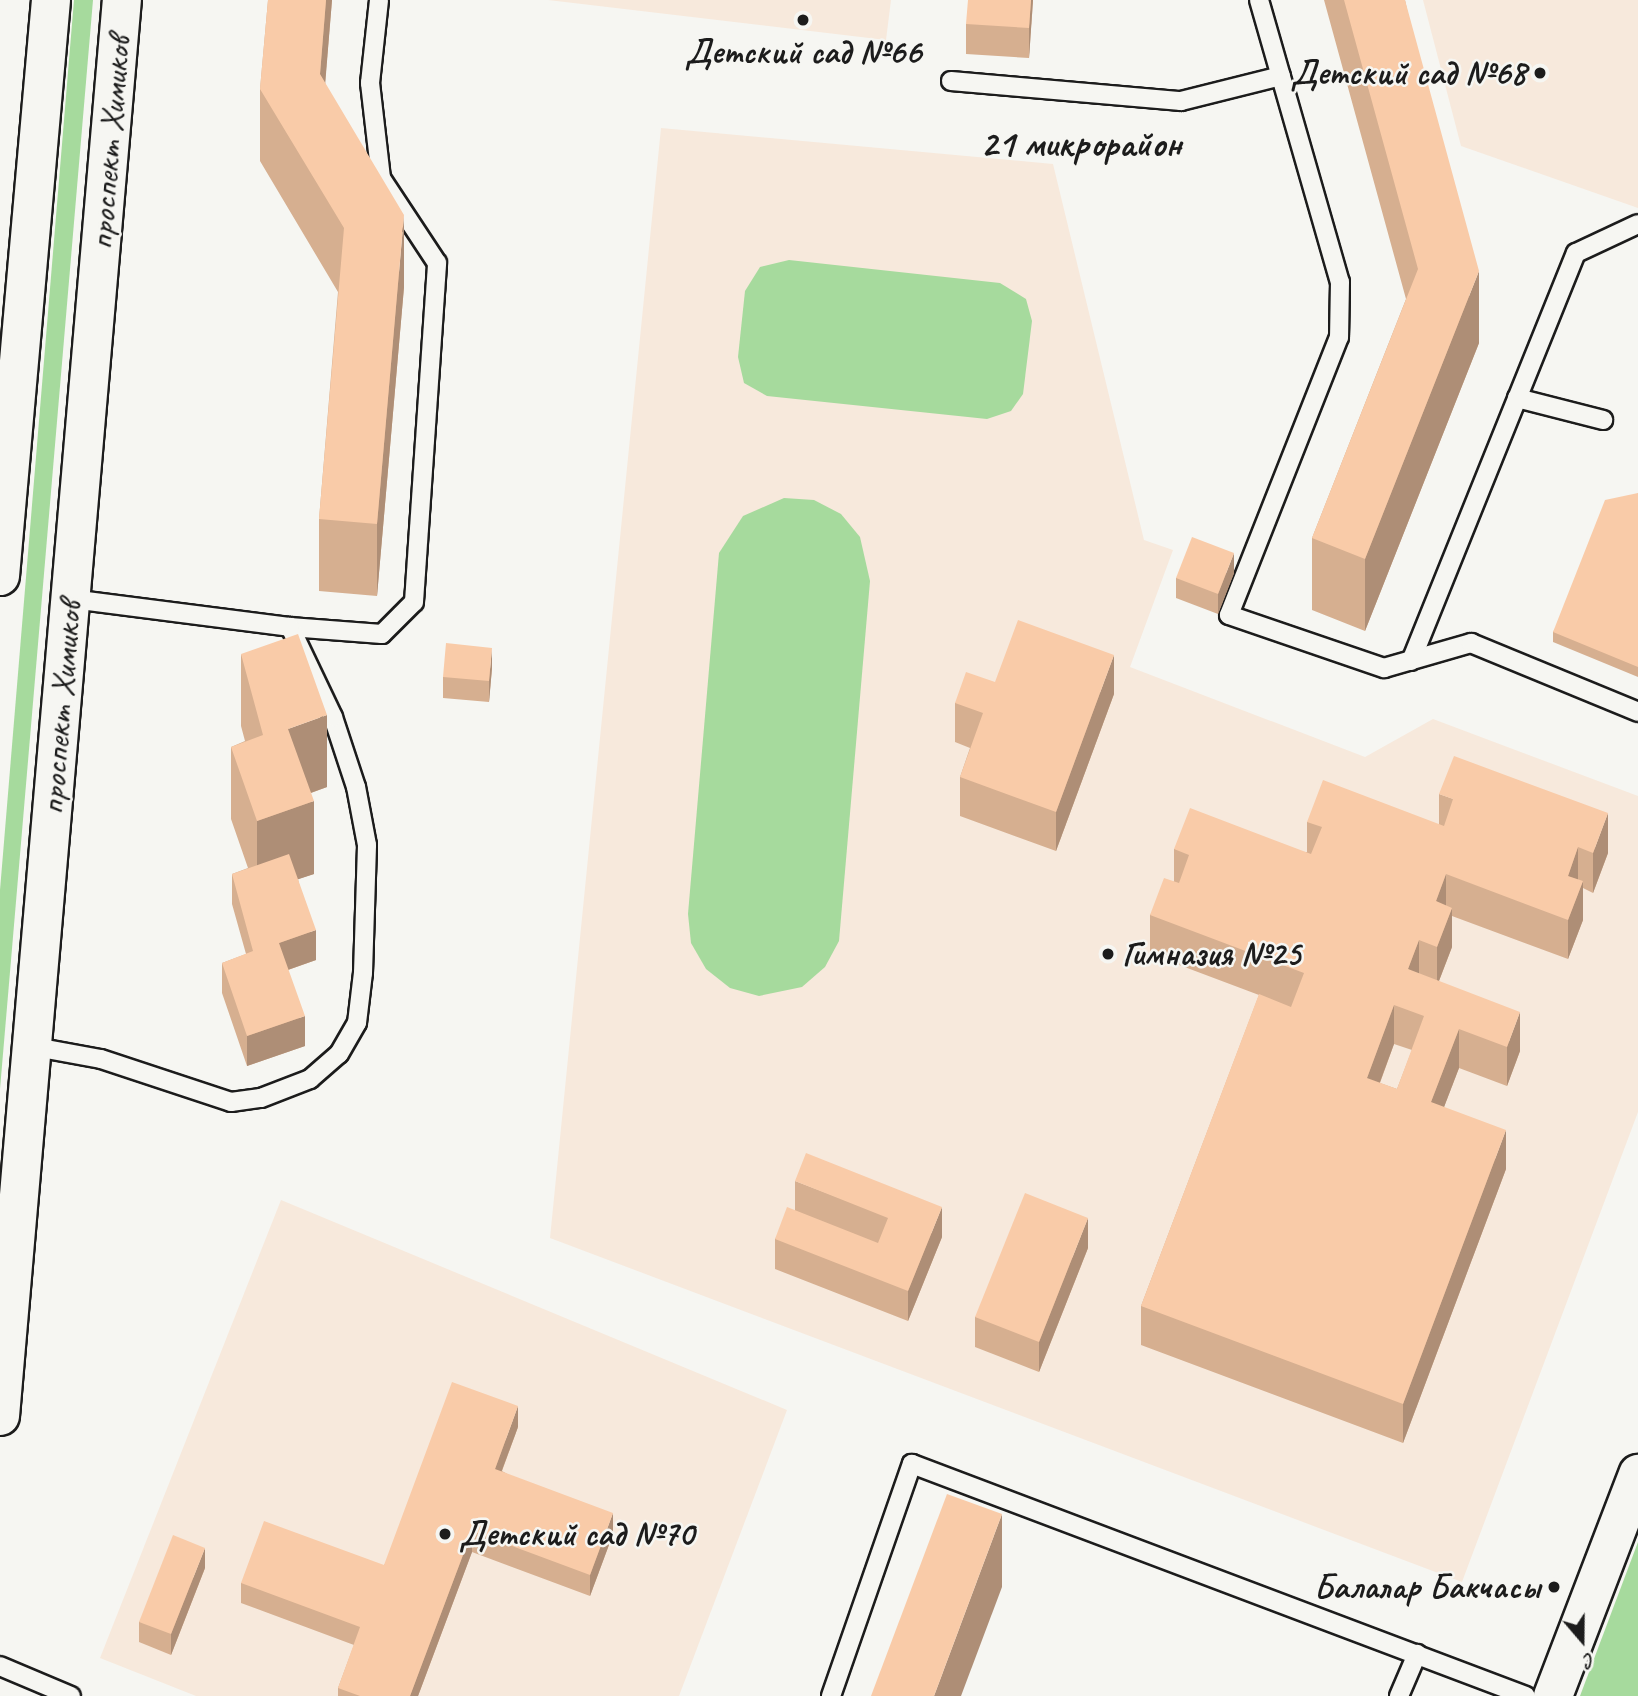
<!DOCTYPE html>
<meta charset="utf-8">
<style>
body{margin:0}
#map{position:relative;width:1638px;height:1696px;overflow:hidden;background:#f6f6f2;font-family:Caveat,sans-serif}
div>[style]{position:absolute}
.built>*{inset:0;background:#f7e9dc}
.green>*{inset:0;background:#a6da9d}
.roads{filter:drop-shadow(2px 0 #1c1c1c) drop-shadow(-2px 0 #1c1c1c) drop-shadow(0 2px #1c1c1c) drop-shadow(0 -2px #1c1c1c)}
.service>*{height:18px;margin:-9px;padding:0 9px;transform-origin:9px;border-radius:9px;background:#f6f6f2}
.tertiary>*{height:38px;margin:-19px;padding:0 19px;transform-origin:19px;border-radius:19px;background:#f6f6f2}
.secondary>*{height:38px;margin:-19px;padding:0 19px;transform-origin:19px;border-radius:19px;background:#f6f6f2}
.wall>*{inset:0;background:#d6af90}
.shaded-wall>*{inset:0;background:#ae8e76}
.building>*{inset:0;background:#f9cba8}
.dots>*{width:19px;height:19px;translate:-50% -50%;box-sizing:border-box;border:4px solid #f6f6f2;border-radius:50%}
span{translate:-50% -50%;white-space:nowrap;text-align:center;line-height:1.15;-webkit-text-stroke:5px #f6f6f2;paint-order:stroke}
.poi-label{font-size:35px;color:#1c1c1c;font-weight:700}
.right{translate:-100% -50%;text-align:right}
.left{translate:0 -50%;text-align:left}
.street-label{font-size:35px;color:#1c1c1c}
.quarter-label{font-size:38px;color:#1c1c1c;font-weight:700}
.north{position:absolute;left:1547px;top:1605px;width:70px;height:70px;-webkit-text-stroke:5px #f6f6f2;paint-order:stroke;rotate:160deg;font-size:19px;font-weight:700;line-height:28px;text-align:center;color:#1c1c1c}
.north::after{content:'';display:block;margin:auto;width:24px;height:32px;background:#1c1c1c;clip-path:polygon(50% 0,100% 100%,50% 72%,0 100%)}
</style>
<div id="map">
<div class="built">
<div style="clip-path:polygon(548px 0,891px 0,886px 40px)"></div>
<div style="clip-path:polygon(1423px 0,1638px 0,1638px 208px,1461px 146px)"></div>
<div style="clip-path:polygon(661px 128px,1053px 164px,1144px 540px,1173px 550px,1130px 667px,1365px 757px,1433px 719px,1638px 796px,1638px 1112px,1462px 1582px,550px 1238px)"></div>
<div style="clip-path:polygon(281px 1200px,787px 1410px,679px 1696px,196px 1696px,100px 1658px)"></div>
</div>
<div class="green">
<div style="clip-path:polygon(74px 0,93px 0,0 1089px,0 890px)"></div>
<div style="clip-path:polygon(789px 260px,1000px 283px,1026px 299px,1032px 321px,1023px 394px,1011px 411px,987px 419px,767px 396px,744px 383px,738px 357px,745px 291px,760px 267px)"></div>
<div style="clip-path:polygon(784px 498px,814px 500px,841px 514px,860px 537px,870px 581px,839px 941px,825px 967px,802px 987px,759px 996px,730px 988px,706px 969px,691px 943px,688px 914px,719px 553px,743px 516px)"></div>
<div style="clip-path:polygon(1638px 1542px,1638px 1696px,1580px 1696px)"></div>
</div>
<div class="roads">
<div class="service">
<div style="left:1259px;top:0;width:293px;rotate:74deg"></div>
<div style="left:1340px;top:282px;width:55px;rotate:91deg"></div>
<div style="left:1339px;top:337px;width:299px;rotate:111.6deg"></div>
<div style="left:1229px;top:615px;width:164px;rotate:18.9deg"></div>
<div style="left:1384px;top:668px;width:91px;rotate:-16deg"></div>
<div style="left:1471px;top:643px;width:181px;rotate:22.4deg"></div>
<div style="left:951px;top:81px;width:231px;rotate:5deg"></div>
<div style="left:1181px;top:101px;width:103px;rotate:-14deg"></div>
<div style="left:1517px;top:398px;width:89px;rotate:14.3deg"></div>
<div style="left:290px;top:627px;width:92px;rotate:4.4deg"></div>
<div style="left:382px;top:634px;width:45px;rotate:-45deg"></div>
<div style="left:414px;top:602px;width:340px;rotate:-86.1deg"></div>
<div style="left:437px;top:263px;width:102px;rotate:-123.4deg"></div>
<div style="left:381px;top:178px;width:96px;rotate:-96.6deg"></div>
<div style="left:370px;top:83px;width:83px;rotate:-83.8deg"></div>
<div style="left:1411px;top:661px;width:440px;rotate:-68deg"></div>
<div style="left:1576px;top:253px;width:68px;rotate:-25.1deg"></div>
<div style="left:30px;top:1046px;width:72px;rotate:10.4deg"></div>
<div style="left:101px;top:1059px;width:137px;rotate:18.3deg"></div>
<div style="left:231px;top:1102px;width:30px;rotate:-8deg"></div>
<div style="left:261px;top:1098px;width:53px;rotate:-21.2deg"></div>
<div style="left:310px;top:1079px;width:38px;rotate:-41deg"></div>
<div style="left:339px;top:1054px;width:36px;rotate:-60deg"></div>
<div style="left:357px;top:1023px;width:50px;rotate:-83.2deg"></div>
<div style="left:363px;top:973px;width:128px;rotate:-88.2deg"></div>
<div style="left:367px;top:845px;width:59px;rotate:-100.7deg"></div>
<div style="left:356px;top:787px;width:74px;rotate:-108.2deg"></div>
<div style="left:333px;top:717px;width:100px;rotate:-115.5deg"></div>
<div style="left:290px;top:627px;width:220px;rotate:-172.7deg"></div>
<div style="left:0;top:1666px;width:77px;rotate:22.9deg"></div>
<div style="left:831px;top:1696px;width:246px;rotate:-70.8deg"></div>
<div style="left:912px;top:1464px;width:656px;rotate:20.7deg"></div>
<div style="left:1399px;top:1696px;width:46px;rotate:-66.8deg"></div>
</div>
<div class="tertiary">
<div style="left:1553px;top:1696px;width:238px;rotate:-69deg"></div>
</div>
<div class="secondary">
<div style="left:0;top:576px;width:578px;rotate:-84.94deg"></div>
<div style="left:0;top:1416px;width:1421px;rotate:-85.08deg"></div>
</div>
</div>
<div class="wall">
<div style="clip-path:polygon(268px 0,332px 0,325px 83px,404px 287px,377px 596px,319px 591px,319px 519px,338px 292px,260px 161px,260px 89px)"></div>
<div style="clip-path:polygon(1033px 0,1029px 58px,966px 54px,966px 24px)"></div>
<div style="clip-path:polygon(1324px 0,1405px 0,1479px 343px,1365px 631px,1312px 610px,1312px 538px,1406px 299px)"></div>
<div style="clip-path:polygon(1638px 493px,1638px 677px,1553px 642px,1553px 632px)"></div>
<div style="clip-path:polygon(1234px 573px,1218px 614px,1176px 598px,1176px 578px)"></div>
<div style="clip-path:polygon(241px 654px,327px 787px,311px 793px,314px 874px,298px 879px,316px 960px,288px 970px,305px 1046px,247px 1066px,222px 993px,222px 963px,246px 954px,232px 904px,232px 874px,248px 868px,231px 819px,231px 747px,245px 741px,241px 726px)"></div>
<div style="clip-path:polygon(492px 668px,489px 702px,443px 698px,443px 677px)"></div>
<div style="clip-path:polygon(995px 682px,1114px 694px,1056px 851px,960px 816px,960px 777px,970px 748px,955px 742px,955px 703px)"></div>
<div style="clip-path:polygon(evenodd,1439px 794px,1608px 853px,1593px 893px,1583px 888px,1583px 920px,1568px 959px,1452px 916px,1452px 947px,1439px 981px,1520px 1051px,1507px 1086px,1459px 1068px,1444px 1107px,1506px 1169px,1403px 1443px,1141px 1345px,1141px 1306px,1259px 995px,1150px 954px,1150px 915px,1174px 881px,1174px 849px,1307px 852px,1307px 822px,1439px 824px,1439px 794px,1394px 1044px,1412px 1050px,1397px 1089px,1380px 1083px,1394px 1044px)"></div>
<div style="clip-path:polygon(795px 1181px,942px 1237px,908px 1321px,775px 1269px,775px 1239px,795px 1210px)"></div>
<div style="clip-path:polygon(1088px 1248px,1039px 1372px,975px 1347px,975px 1317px)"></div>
<div style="clip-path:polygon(518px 1427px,502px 1471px,613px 1534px,590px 1596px,472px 1552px,418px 1696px,338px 1696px,338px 1688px,354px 1645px,241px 1603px,241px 1583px,384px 1565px)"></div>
<div style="clip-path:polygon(205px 1568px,171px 1655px,139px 1642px,139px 1622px)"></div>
</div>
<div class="shaded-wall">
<div style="clip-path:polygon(326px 0,332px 0,320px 147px,320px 74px)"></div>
<div style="clip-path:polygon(1031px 0,1033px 0,1029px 58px,1029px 28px)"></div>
<div style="clip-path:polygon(404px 215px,404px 287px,377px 596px,377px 524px)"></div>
<div style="clip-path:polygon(1479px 271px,1479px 343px,1365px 631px,1365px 559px)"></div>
<div style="clip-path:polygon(1234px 553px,1234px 573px,1218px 614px,1218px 594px)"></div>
<div style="clip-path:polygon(492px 648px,492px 668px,489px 702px,489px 681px)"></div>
<div style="clip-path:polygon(1114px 655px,1114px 694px,1056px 851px,1056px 812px)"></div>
<div style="clip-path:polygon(327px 715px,327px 787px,288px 801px,288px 729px)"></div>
<div style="clip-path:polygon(314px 801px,314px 874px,257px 893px,257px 821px)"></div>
<div style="clip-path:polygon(1608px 813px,1608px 853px,1593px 893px,1593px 853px)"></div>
<div style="clip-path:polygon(1578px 847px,1578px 887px,1568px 876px)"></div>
<div style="clip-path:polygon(1446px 874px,1446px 914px,1436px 901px)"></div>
<div style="clip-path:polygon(1583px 881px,1583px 920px,1568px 959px,1568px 920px)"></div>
<div style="clip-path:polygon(1452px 908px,1452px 947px,1437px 986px,1437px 947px)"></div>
<div style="clip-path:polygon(316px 930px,316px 960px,279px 973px,279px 943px)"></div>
<div style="clip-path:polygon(1419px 940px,1419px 979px,1408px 969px)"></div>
<div style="clip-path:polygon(1394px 1005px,1394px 1044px,1367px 1117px,1367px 1078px)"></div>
<div style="clip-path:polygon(1520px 1012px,1520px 1051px,1507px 1086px,1507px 1047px)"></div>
<div style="clip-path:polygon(305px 1016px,305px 1046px,247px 1066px,247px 1036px)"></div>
<div style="clip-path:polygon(1459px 1029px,1459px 1068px,1431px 1141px,1431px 1102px)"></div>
<div style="clip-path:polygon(1506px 1130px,1506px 1169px,1403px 1443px,1403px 1404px)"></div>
<div style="clip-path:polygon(942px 1207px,942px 1237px,908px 1321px,908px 1291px)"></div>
<div style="clip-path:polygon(1088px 1218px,1088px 1248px,1039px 1372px,1039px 1342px)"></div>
<div style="clip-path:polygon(518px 1406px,518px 1427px,495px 1489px,495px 1469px)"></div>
<div style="clip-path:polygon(613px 1513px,613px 1534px,590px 1596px,590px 1575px)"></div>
<div style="clip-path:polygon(1002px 1514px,1002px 1587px,961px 1696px,934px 1696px)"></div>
<div style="clip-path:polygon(472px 1531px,472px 1552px,418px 1696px,410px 1696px)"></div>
<div style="clip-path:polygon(205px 1548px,205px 1568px,171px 1655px,171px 1634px)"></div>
</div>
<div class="building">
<div style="clip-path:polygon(268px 0,326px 0,320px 74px,404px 215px,377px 524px,319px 519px,344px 228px,260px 89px)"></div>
<div style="clip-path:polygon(968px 0,1031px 0,1029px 28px,966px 24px)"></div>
<div style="clip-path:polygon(1344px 0,1405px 0,1479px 271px,1365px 559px,1312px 538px,1418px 269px)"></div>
<div style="clip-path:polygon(1638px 493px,1638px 667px,1553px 632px,1605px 500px)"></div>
<div style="clip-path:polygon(1192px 537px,1234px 553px,1218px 594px,1176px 578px)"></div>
<div style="clip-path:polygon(1018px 620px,1114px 655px,1056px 812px,960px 777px,983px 713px,955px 703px,966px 672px,995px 682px)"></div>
<div style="clip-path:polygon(298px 634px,327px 715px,288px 729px,314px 801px,257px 821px,231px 747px,263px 735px,241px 654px)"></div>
<div style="clip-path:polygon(446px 643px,492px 648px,489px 681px,443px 677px)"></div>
<div style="clip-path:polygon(evenodd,1454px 756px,1608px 813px,1593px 853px,1578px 847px,1568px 876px,1583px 881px,1568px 920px,1446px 874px,1436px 901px,1452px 908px,1437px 947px,1419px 940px,1408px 969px,1520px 1012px,1507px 1047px,1459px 1029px,1431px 1102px,1506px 1130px,1403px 1404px,1141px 1306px,1259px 994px,1291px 1007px,1304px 973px,1150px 915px,1164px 878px,1179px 883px,1189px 855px,1174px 849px,1190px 808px,1311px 854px,1322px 827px,1307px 822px,1323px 780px,1444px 826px,1453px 799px,1439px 794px,1454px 756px,1394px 1005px,1424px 1016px,1397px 1089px,1367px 1078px,1394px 1005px)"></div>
<div style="clip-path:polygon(289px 854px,316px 930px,279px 943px,305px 1016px,247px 1036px,222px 963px,253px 951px,232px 874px)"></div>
<div style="clip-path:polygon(806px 1153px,942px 1207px,908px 1291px,775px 1239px,787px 1207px,878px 1243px,888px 1218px,795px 1181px)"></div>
<div style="clip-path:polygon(1025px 1193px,1088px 1218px,1039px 1342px,975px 1317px)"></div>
<div style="clip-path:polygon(452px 1382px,518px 1406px,495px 1469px,613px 1513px,590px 1575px,472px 1531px,410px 1696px,360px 1696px,338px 1688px,360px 1627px,241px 1583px,264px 1521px,384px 1565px)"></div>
<div style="clip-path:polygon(947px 1494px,1002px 1514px,934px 1696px,871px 1696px)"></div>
<div style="clip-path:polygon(173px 1535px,205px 1548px,171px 1634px,139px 1622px)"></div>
</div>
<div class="dots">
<div style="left:803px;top:20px;background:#1c1c1c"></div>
<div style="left:1540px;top:73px;background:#1c1c1c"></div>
<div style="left:1108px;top:954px;background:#1c1c1c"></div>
<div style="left:445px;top:1534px;background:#1c1c1c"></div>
<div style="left:1554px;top:1587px;background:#1c1c1c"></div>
</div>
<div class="poi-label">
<span style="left:803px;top:52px">Детский сад №66</span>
<span class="right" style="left:1526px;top:73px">Детский сад №68</span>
<span class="left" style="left:1122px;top:954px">Гимназия №25</span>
<span class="left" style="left:459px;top:1534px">Детский сад №70</span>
<span class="right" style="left:1540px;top:1587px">Балалар Бакчасы</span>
</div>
<div class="street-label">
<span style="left:110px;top:143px;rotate:-85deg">проспект Химиков</span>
<span style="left:61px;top:708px;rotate:-85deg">проспект Химиков</span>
</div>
<div class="quarter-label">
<span style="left:1081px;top:144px">21 микрорайон</span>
</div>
<div class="north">С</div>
</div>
